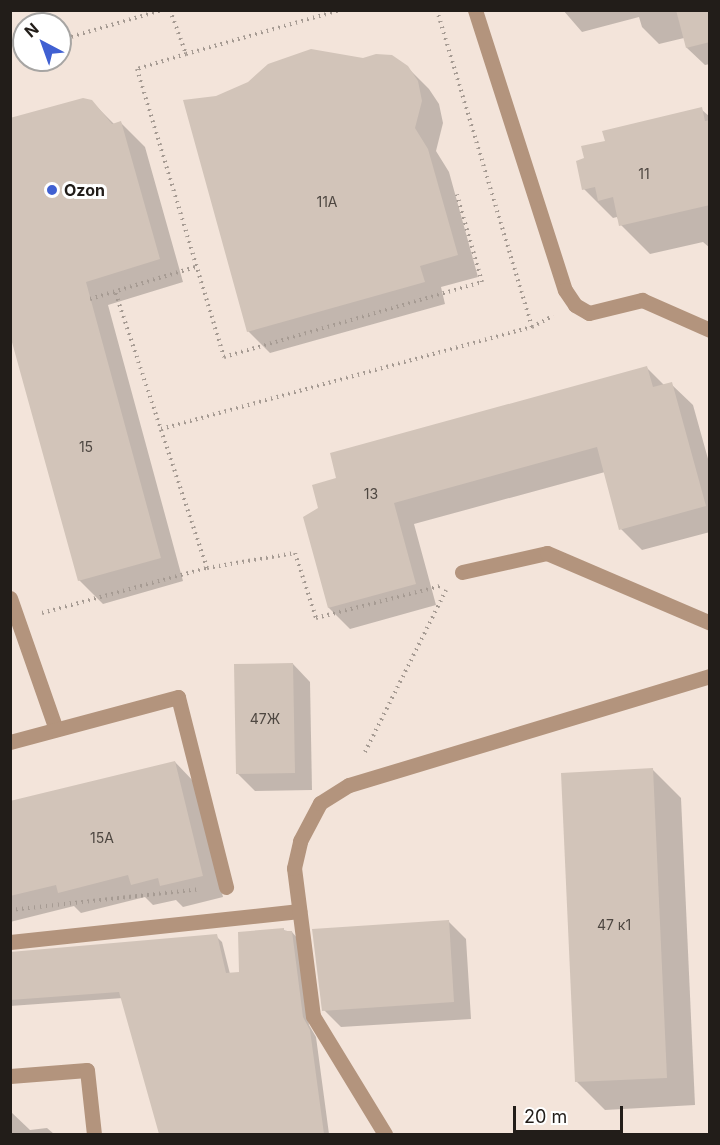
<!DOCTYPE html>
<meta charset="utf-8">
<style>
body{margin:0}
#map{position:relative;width:720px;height:1145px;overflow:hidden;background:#f3e4da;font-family:Inter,sans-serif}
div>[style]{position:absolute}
.shadow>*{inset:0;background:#0003}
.building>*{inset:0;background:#d2c4b9}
.path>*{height:4px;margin-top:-2px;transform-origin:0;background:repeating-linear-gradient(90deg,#a69b93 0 1.5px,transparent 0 6px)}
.minor>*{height:15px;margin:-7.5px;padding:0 7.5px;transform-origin:7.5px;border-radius:7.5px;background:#b3947d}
.dots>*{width:16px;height:16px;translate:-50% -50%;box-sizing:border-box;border:3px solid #fff;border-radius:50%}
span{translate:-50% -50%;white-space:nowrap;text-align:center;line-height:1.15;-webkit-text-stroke:6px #fff;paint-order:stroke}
.number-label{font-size:14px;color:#4e4741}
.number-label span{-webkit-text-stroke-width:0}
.poi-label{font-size:16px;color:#221d19;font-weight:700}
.left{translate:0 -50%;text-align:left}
.frame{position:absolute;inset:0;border:12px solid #221d19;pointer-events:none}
.north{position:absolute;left:12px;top:12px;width:60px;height:60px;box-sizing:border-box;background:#fff;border:2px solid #a7a5a3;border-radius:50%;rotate:319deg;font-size:16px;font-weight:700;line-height:24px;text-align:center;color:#221d19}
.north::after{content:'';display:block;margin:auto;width:21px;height:27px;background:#4060d2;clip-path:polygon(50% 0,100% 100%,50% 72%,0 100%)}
.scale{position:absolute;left:513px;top:1106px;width:110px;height:27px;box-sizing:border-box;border:3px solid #221d19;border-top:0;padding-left:8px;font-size:18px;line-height:21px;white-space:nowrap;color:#221d19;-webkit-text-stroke:4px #fff;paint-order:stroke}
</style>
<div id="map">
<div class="shadow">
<div style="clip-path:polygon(563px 10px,710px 10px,710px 64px,705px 65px,687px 48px,684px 38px,659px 44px,642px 27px,639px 17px,582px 32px)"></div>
<div style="clip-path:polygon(407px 67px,429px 89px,439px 104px,443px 123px,436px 151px,449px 172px,478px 277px,441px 287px,445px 304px,270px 353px,248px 331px)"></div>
<div style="clip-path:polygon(92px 102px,115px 125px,121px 123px,145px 147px,183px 282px,108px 305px,183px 581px,103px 604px,79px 580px,10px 330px)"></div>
<div style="clip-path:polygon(701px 109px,710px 117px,710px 248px,703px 242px,650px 254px,621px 225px,617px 217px,613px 218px,584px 189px,586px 159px,606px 142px)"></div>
<div style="clip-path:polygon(647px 368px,665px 386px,671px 384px,693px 405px,710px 466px,710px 532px,642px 550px,621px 529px,605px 472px,414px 524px,436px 605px,350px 629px,329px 608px,320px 509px,338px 479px)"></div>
<div style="clip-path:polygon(293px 664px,310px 682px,312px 790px,255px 791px,237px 773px)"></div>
<div style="clip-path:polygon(175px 762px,196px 784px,223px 897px,183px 907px,176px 900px,153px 905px,145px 897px,81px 913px,74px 906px,10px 922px,10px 802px)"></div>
<div style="clip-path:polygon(653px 770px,681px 798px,695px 1105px,605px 1110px,576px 1081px)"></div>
<div style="clip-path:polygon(448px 921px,466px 939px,471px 1019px,341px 1027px,324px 1010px)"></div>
<div style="clip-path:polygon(283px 930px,292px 932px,298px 939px,309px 1025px,316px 1037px,329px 1134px,161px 1134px,123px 998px,10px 1006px,10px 953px,216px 936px,222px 942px,230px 974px,240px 973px)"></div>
<div style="clip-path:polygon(10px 1111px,30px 1130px,47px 1128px,54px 1134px,10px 1134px)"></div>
</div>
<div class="building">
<div style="clip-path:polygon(676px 10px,710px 10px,710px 42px,686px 48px)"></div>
<div style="clip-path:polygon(311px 49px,363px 58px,376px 54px,392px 55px,408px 66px,418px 81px,422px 101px,415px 128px,428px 149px,458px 255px,420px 266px,425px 282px,247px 332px,183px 100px,216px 96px,248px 82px,268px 64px)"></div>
<div style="clip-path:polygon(83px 98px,92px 100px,112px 124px,121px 121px,160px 259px,86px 282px,161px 558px,78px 581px,10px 335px,10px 118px)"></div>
<div style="clip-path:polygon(702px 107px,705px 121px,710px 120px,710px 205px,619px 226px,613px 197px,598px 201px,595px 187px,582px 190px,576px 161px,584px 158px,581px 146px,605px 141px,602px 131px)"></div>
<div style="clip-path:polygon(647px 366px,653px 387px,672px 382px,706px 506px,619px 530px,597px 447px,394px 503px,416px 584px,328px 608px,303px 517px,318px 508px,312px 485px,336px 478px,330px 453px)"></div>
<div style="clip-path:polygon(293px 663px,295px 773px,236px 774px,234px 664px)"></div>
<div style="clip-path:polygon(175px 761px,203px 876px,160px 886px,158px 878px,131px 885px,128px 875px,58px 893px,56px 885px,10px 896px,10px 801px)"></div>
<div style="clip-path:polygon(653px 768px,667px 1078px,575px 1082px,561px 773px)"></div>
<div style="clip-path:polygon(449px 920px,454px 1002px,322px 1011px,312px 929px)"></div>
<div style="clip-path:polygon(284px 928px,284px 931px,292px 931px,303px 1017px,310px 1030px,324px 1134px,159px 1134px,119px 992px,10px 1000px,10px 952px,217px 934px,226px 973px,239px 972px,238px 932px)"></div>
</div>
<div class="path">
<div style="left:170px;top:10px;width:47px;rotate:70deg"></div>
<div style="left:186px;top:54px;width:51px;rotate:163deg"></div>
<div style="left:137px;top:69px;width:301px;rotate:73.2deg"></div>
<div style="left:224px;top:357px;width:269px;rotate:-16.2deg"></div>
<div style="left:482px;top:282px;width:91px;rotate:-106deg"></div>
<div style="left:60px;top:40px;width:106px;rotate:-16.4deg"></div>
<div style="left:10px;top:54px;width:15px;rotate:-16deg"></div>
<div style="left:186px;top:54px;width:160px;rotate:-15.9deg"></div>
<div style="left:90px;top:299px;width:110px;rotate:-16.9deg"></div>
<div style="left:532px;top:327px;width:24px;rotate:-28deg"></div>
<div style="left:161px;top:429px;width:385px;rotate:-15.4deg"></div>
<div style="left:532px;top:327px;width:331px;rotate:-106.7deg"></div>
<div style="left:207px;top:568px;width:89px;rotate:-9.7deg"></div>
<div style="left:295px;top:553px;width:68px;rotate:72.1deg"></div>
<div style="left:316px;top:618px;width:129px;rotate:-14.4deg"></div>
<div style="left:42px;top:613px;width:171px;rotate:-15.3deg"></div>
<div style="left:207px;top:568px;width:292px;rotate:-108.4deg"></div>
<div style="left:365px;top:752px;width:181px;rotate:-63.4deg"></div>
<div style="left:10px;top:910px;width:192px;rotate:-6.3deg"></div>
</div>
<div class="minor">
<div style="left:475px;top:10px;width:294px;rotate:72.2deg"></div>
<div style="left:565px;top:290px;width:18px;rotate:56deg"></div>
<div style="left:575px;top:305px;width:16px;rotate:30deg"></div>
<div style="left:589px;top:313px;width:55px;rotate:-13.8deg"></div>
<div style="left:642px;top:300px;width:74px;rotate:23.8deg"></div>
<div style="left:462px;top:572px;width:87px;rotate:-12.6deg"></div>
<div style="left:547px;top:553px;width:177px;rotate:23.2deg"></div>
<div style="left:10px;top:598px;width:139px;rotate:70.7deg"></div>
<div style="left:10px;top:742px;width:174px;rotate:-15deg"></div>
<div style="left:178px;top:697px;width:196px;rotate:75.8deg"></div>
<div style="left:10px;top:942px;width:291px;rotate:-6.1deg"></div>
<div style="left:10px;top:1076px;width:77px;rotate:-4.5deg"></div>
<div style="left:87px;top:1070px;width:64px;rotate:83.8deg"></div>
<div style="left:385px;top:1134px;width:138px;rotate:-121.4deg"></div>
<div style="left:313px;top:1016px;width:149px;rotate:-97.3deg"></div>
<div style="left:294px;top:868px;width:28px;rotate:-77deg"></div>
<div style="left:300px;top:841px;width:43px;rotate:-62.2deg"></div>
<div style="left:320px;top:803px;width:34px;rotate:-32deg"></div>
<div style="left:349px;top:785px;width:377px;rotate:-16.8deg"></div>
</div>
<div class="dots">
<div style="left:52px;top:190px;background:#4060d2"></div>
</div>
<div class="number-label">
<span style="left:644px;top:174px">11</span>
<span style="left:327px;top:202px">11А</span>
<span style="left:86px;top:447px">15</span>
<span style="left:371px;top:494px">13</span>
<span style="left:265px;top:719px">47Ж</span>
<span style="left:102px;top:838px">15А</span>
<span style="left:614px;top:925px">47 к1</span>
</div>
<div class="poi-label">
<span class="left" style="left:64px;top:190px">Ozon</span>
</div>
<div class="frame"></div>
<div class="north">N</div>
<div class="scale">20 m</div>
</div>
